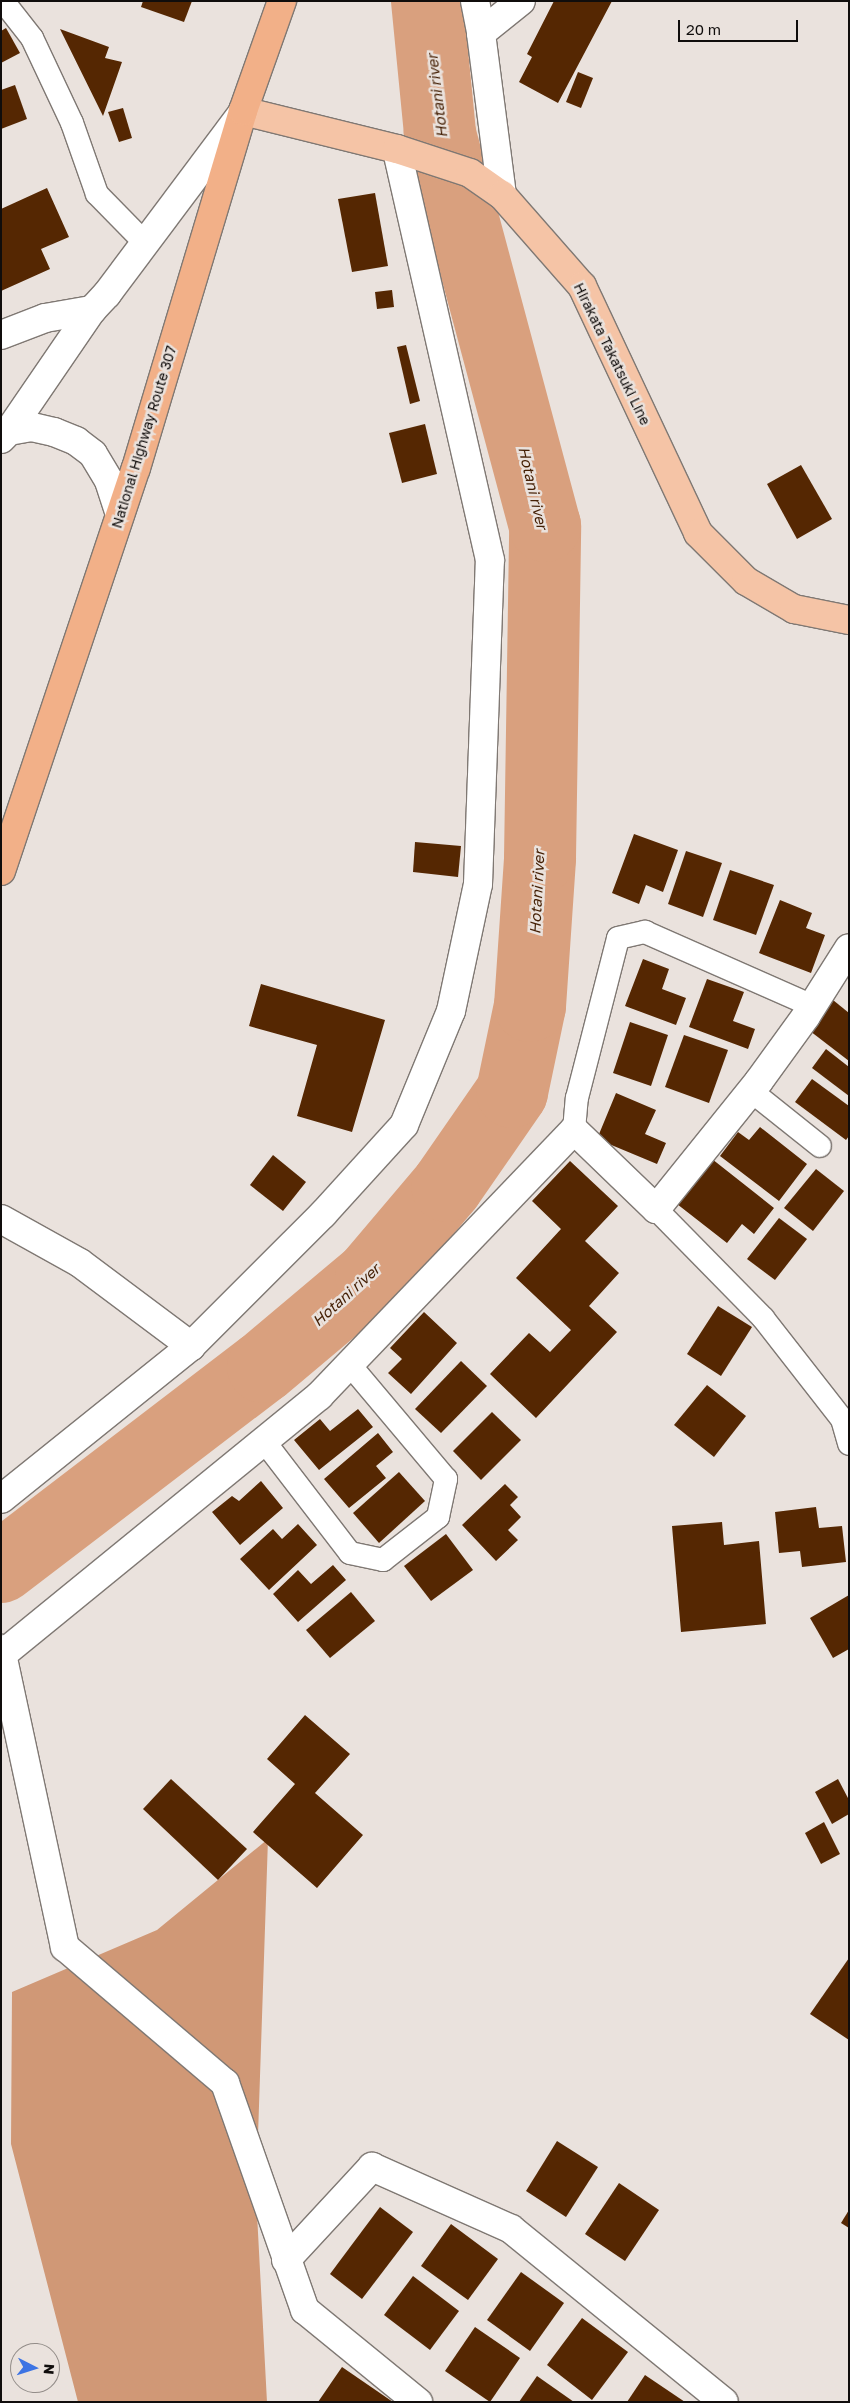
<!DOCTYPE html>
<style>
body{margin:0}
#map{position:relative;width:850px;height:2403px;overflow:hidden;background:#eae2dd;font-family:"Golos Text",sans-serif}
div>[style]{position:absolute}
.forest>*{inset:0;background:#d09876}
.river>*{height:72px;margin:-36px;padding:0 36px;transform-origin:36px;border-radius:36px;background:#d9a07e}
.building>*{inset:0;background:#552702}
.roads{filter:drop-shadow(1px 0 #7f7873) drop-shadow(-1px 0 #7f7873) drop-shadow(0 1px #7f7873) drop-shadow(0 -1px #7f7873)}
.service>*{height:22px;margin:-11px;padding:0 11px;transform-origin:11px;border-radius:11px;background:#fff}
.minor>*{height:28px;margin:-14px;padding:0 14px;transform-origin:14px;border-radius:14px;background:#fff}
.tertiary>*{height:28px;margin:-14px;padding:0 14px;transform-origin:14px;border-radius:14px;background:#fff}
.primary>*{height:28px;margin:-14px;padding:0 14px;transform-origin:14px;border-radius:14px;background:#f5c4a6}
.trunk>*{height:28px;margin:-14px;padding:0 14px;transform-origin:14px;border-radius:14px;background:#f2b088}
span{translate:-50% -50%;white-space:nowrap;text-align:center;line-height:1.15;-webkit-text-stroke:5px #eae2dd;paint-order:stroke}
.street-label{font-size:14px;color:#100d0c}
.water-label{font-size:15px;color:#441f04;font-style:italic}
.frame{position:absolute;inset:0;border:2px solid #100d0c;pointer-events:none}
.north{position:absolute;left:10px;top:2343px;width:50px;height:50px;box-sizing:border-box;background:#eae2dd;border:1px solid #938d89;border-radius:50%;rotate:95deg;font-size:14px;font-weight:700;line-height:20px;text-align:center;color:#100d0c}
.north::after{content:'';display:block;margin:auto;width:18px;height:22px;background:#3d74e4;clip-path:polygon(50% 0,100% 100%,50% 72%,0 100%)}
.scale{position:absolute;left:678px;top:20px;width:120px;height:22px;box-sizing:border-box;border:2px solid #100d0c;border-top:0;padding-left:6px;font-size:15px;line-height:18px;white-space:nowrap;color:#100d0c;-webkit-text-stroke:4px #eae2dd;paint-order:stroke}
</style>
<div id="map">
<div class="forest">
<div style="clip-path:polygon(268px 1839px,256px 2195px,267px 2402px,78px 2402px,11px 2144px,12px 1992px,157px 1930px)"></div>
</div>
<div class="river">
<div style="left:1px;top:1567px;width:330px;rotate:-37.4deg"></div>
<div style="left:263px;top:1367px;width:141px;rotate:-40.1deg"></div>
<div style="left:371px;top:1276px;width:118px;rotate:-49.8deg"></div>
<div style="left:447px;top:1186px;width:114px;rotate:-55.3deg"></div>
<div style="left:512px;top:1092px;width:88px;rotate:-78.2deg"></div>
<div style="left:530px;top:1006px;width:148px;rotate:-86.1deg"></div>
<div style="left:540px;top:858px;width:332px;rotate:-89.1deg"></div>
<div style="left:545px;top:526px;width:407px;rotate:-105deg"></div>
<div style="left:440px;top:133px;width:133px;rotate:-95.6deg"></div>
</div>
<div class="building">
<div style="clip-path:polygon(143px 1px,192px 1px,184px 22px,141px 7px)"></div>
<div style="clip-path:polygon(554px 1px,612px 1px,558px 103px,519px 82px,532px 57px,527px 54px)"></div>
<div style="clip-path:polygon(6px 28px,20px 53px,1px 63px,1px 31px)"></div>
<div style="clip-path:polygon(60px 29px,109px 47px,105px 58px,122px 62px,103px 116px)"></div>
<div style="clip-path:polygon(578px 72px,593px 78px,581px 108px,566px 102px)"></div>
<div style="clip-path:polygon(15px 85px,27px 119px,1px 129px,1px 90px)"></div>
<div style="clip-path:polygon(123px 108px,132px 138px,119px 142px,108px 112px)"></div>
<div style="clip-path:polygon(47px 188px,69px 237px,41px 249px,50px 269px,1px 291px,1px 209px)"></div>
<div style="clip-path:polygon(375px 193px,388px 266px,352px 272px,338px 199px)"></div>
<div style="clip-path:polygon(392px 290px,394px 307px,377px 309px,375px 292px)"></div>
<div style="clip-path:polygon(406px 345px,420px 401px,410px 404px,397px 347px)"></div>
<div style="clip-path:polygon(425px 424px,437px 474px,402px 483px,389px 433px)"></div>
<div style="clip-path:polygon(801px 465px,832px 519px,797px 539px,767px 484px)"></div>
<div style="clip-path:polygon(634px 834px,678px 850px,663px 892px,646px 885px,639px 904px,612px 893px)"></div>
<div style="clip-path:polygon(415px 842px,461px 846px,458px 877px,413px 872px)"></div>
<div style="clip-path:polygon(686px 851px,722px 863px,703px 917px,668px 904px)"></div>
<div style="clip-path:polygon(730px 870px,774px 885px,756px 935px,713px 920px)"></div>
<div style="clip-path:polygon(780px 900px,812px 913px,806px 928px,825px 935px,811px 973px,759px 953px)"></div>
<div style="clip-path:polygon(643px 959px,669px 969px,662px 989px,686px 998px,676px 1025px,625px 1006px)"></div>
<div style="clip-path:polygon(707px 979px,744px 992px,733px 1021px,755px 1029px,748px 1049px,689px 1027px)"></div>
<div style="clip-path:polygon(261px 984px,385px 1020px,352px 1132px,297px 1116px,317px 1045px,249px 1026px)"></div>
<div style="clip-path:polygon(833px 1000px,849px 1013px,849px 1061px,810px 1031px)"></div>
<div style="clip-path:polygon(630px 1022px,668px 1035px,651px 1086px,613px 1073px)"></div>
<div style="clip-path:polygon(684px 1035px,728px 1050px,709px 1103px,665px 1087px)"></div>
<div style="clip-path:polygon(826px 1049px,849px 1067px,849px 1096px,812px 1068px)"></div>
<div style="clip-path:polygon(812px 1079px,849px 1106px,849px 1136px,846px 1140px,795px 1102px)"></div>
<div style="clip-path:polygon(616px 1093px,656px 1110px,645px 1134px,666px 1143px,657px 1164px,597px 1139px)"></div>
<div style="clip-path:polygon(760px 1127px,807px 1164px,779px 1201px,720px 1156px,738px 1132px,749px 1140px)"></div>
<div style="clip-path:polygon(273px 1155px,306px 1182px,283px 1211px,250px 1185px)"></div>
<div style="clip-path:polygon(712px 1159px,774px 1208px,754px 1234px,742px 1224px,727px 1243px,677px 1204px)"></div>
<div style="clip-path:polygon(570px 1161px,618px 1206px,585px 1241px,619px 1273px,589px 1306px,617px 1332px,536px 1418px,490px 1374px,529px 1333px,550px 1352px,571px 1330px,516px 1278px,561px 1229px,532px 1201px)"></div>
<div style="clip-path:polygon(816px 1169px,844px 1191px,813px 1231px,784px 1208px)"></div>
<div style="clip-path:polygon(779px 1218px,807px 1239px,775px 1280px,747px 1259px)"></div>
<div style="clip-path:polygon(718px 1306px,752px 1327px,721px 1376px,687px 1354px)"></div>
<div style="clip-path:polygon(424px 1312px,457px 1343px,411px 1394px,388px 1373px,402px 1359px,390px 1348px)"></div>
<div style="clip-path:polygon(461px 1361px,487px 1386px,441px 1433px,415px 1409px)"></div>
<div style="clip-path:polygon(707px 1385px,746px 1416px,714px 1457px,674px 1425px)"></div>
<div style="clip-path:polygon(358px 1409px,373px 1427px,319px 1470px,294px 1440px,320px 1419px,330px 1431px)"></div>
<div style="clip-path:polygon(492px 1412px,521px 1440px,481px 1480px,453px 1451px)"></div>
<div style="clip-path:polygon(378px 1433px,393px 1452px,376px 1466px,386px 1478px,349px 1508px,324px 1479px)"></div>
<div style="clip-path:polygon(399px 1472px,425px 1501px,379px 1543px,353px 1513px)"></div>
<div style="clip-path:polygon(261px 1481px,283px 1508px,240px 1545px,212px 1512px,232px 1496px,239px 1501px)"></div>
<div style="clip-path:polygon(505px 1484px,518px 1497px,510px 1505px,521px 1517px,508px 1530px,518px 1540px,496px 1561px,462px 1525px)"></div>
<div style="clip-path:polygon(816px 1507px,819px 1528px,842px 1526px,846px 1562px,802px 1567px,800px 1551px,779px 1553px,775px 1512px)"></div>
<div style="clip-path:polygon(722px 1522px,724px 1545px,759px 1541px,766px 1624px,681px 1632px,672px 1526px)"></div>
<div style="clip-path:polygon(298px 1524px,317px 1545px,269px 1590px,240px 1559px,273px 1529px,282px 1539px)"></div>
<div style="clip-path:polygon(446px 1534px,473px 1570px,431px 1601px,404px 1566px)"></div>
<div style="clip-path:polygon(333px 1565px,346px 1580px,298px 1622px,273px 1594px,298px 1570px,311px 1584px)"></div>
<div style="clip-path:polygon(351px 1592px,375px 1621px,330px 1658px,306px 1630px)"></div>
<div style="clip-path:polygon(849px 1595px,849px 1649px,833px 1658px,810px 1618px)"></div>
<div style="clip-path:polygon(305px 1715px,350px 1754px,315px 1793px,363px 1835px,317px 1888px,253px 1832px,295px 1784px,267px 1759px)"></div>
<div style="clip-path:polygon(171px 1779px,247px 1849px,218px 1880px,143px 1809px)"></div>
<div style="clip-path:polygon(838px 1779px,849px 1800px,849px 1814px,832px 1824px,815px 1792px)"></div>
<div style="clip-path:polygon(824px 1822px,840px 1854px,821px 1864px,805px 1833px)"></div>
<div style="clip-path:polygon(849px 1958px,849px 2040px,810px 2014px)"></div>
<div style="clip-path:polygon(557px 2141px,598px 2167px,566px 2217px,526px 2191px)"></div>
<div style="clip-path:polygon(619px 2183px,659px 2210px,625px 2261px,585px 2234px)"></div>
<div style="clip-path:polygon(380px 2207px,413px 2232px,362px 2299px,330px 2274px)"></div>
<div style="clip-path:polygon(849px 2210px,849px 2228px,841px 2223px)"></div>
<div style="clip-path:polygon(451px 2224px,498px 2259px,468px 2300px,421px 2266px)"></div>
<div style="clip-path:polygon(521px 2272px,564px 2303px,530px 2351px,487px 2320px)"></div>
<div style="clip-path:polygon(413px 2276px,459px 2311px,430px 2350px,384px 2315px)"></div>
<div style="clip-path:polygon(582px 2318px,628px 2352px,592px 2400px,547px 2365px)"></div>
<div style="clip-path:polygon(475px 2327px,520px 2358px,490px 2402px,445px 2371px)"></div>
<div style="clip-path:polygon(342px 2367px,393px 2402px,318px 2402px)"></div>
<div style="clip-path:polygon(645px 2375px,685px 2402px,627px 2402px)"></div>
<div style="clip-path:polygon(537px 2376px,574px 2402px,519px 2402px)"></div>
</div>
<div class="roads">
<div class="service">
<div style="left:3px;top:1px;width:47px;rotate:51.9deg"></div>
<div style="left:32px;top:38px;width:94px;rotate:64.8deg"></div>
<div style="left:72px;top:123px;width:75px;rotate:70.6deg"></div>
<div style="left:97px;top:194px;width:69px;rotate:45.6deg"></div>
<div style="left:751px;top:1091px;width:88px;rotate:38.6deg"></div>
<div style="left:574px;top:1130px;width:32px;rotate:-85deg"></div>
<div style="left:577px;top:1098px;width:165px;rotate:-75.6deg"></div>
<div style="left:618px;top:938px;width:28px;rotate:-13deg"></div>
<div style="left:645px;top:932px;width:184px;rotate:23.8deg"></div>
<div style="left:656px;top:1209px;width:153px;rotate:45.5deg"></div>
<div style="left:763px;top:1318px;width:128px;rotate:52deg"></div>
<div style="left:842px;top:1419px;width:26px;rotate:74deg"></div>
<div style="left:264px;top:1441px;width:141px;rotate:52.5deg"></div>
<div style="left:350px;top:1553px;width:34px;rotate:12deg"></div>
<div style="left:383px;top:1560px;width:70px;rotate:-38deg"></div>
<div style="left:438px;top:1517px;width:39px;rotate:-78deg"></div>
<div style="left:446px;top:1479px;width:150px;rotate:-130.1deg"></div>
</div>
<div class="minor">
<div style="left:475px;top:1px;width:33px;rotate:79deg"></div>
<div style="left:502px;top:195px;width:163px;rotate:-97.4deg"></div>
<div style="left:481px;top:33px;width:51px;rotate:-38.7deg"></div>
<div style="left:1px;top:335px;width:47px;rotate:-21.1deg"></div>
<div style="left:45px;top:318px;width:48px;rotate:-9.7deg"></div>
<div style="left:9px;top:431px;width:23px;rotate:-10deg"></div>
<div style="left:32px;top:427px;width:23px;rotate:13deg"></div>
<div style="left:54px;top:432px;width:24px;rotate:22deg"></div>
<div style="left:76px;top:441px;width:21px;rotate:37deg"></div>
<div style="left:93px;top:454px;width:31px;rotate:59deg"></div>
<div style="left:109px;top:481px;width:35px;rotate:72deg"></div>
<div style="left:1px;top:1219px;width:90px;rotate:29.1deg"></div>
<div style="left:80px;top:1263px;width:139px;rotate:36.8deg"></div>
<div style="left:1px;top:1499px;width:244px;rotate:-38.8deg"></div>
<div style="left:191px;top:1346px;width:187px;rotate:-45deg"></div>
<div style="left:323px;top:1214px;width:120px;rotate:-47.7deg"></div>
<div style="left:404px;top:1125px;width:123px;rotate:-67.6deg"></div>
<div style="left:451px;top:1011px;width:130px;rotate:-78deg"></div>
<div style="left:478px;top:884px;width:324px;rotate:-87.9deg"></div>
<div style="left:490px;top:560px;width:421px;rotate:-102.8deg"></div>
<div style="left:1px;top:1649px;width:305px;rotate:77.9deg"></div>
<div style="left:65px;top:1947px;width:210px;rotate:40.4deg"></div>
<div style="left:225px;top:2083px;width:241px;rotate:70.6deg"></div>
<div style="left:305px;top:2310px;width:146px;rotate:39.2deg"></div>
<div style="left:4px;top:1653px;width:407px;rotate:-39.2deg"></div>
<div style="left:319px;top:1396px;width:368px;rotate:-46.2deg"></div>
<div style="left:574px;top:1130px;width:114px;rotate:43.9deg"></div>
<div style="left:656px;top:1209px;width:164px;rotate:-51.2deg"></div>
<div style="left:759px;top:1081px;width:80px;rotate:-54.1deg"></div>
<div style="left:806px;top:1016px;width:80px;rotate:-57.7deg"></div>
<div style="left:286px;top:2260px;width:127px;rotate:-47.2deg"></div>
<div style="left:372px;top:2167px;width:152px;rotate:24deg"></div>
<div style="left:511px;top:2229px;width:274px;rotate:39.1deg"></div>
</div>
<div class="tertiary">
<div style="left:1px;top:439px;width:11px;rotate:-45deg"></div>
<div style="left:9px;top:431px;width:147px;rotate:-55.6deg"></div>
<div style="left:92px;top:310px;width:22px;rotate:-47deg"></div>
<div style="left:107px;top:294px;width:224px;rotate:-53.2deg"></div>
</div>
<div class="primary">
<div style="left:243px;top:111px;width:159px;rotate:13.9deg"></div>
<div style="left:397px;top:149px;width:77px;rotate:18.2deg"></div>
<div style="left:470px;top:173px;width:39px;rotate:35deg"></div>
<div style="left:502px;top:195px;width:121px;rotate:48.7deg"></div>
<div style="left:582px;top:286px;width:273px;rotate:64.8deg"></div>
<div style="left:698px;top:533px;width:68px;rotate:45deg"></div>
<div style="left:746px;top:581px;width:56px;rotate:30.3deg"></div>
<div style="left:794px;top:609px;width:56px;rotate:11.3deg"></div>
</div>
<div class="trunk">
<div style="left:1px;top:871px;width:425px;rotate:-71.5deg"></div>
<div style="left:136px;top:468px;width:373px;rotate:-73.3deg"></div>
<div style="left:243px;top:111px;width:117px;rotate:-70.5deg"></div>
</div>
</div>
<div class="street-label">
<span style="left:612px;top:354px;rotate:64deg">Hirakata Takatsuki Line</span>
<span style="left:144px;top:437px;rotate:-73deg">National Highway Route 307</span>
</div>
<div class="water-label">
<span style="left:437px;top:96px;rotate:-97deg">Hotani river</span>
<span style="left:533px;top:488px;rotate:77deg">Hotani river</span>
<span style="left:537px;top:892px;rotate:-87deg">Hotani river</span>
<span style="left:346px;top:1295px;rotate:-42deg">Hotani river</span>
</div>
<div class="frame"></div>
<div class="north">N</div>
<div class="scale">20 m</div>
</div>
